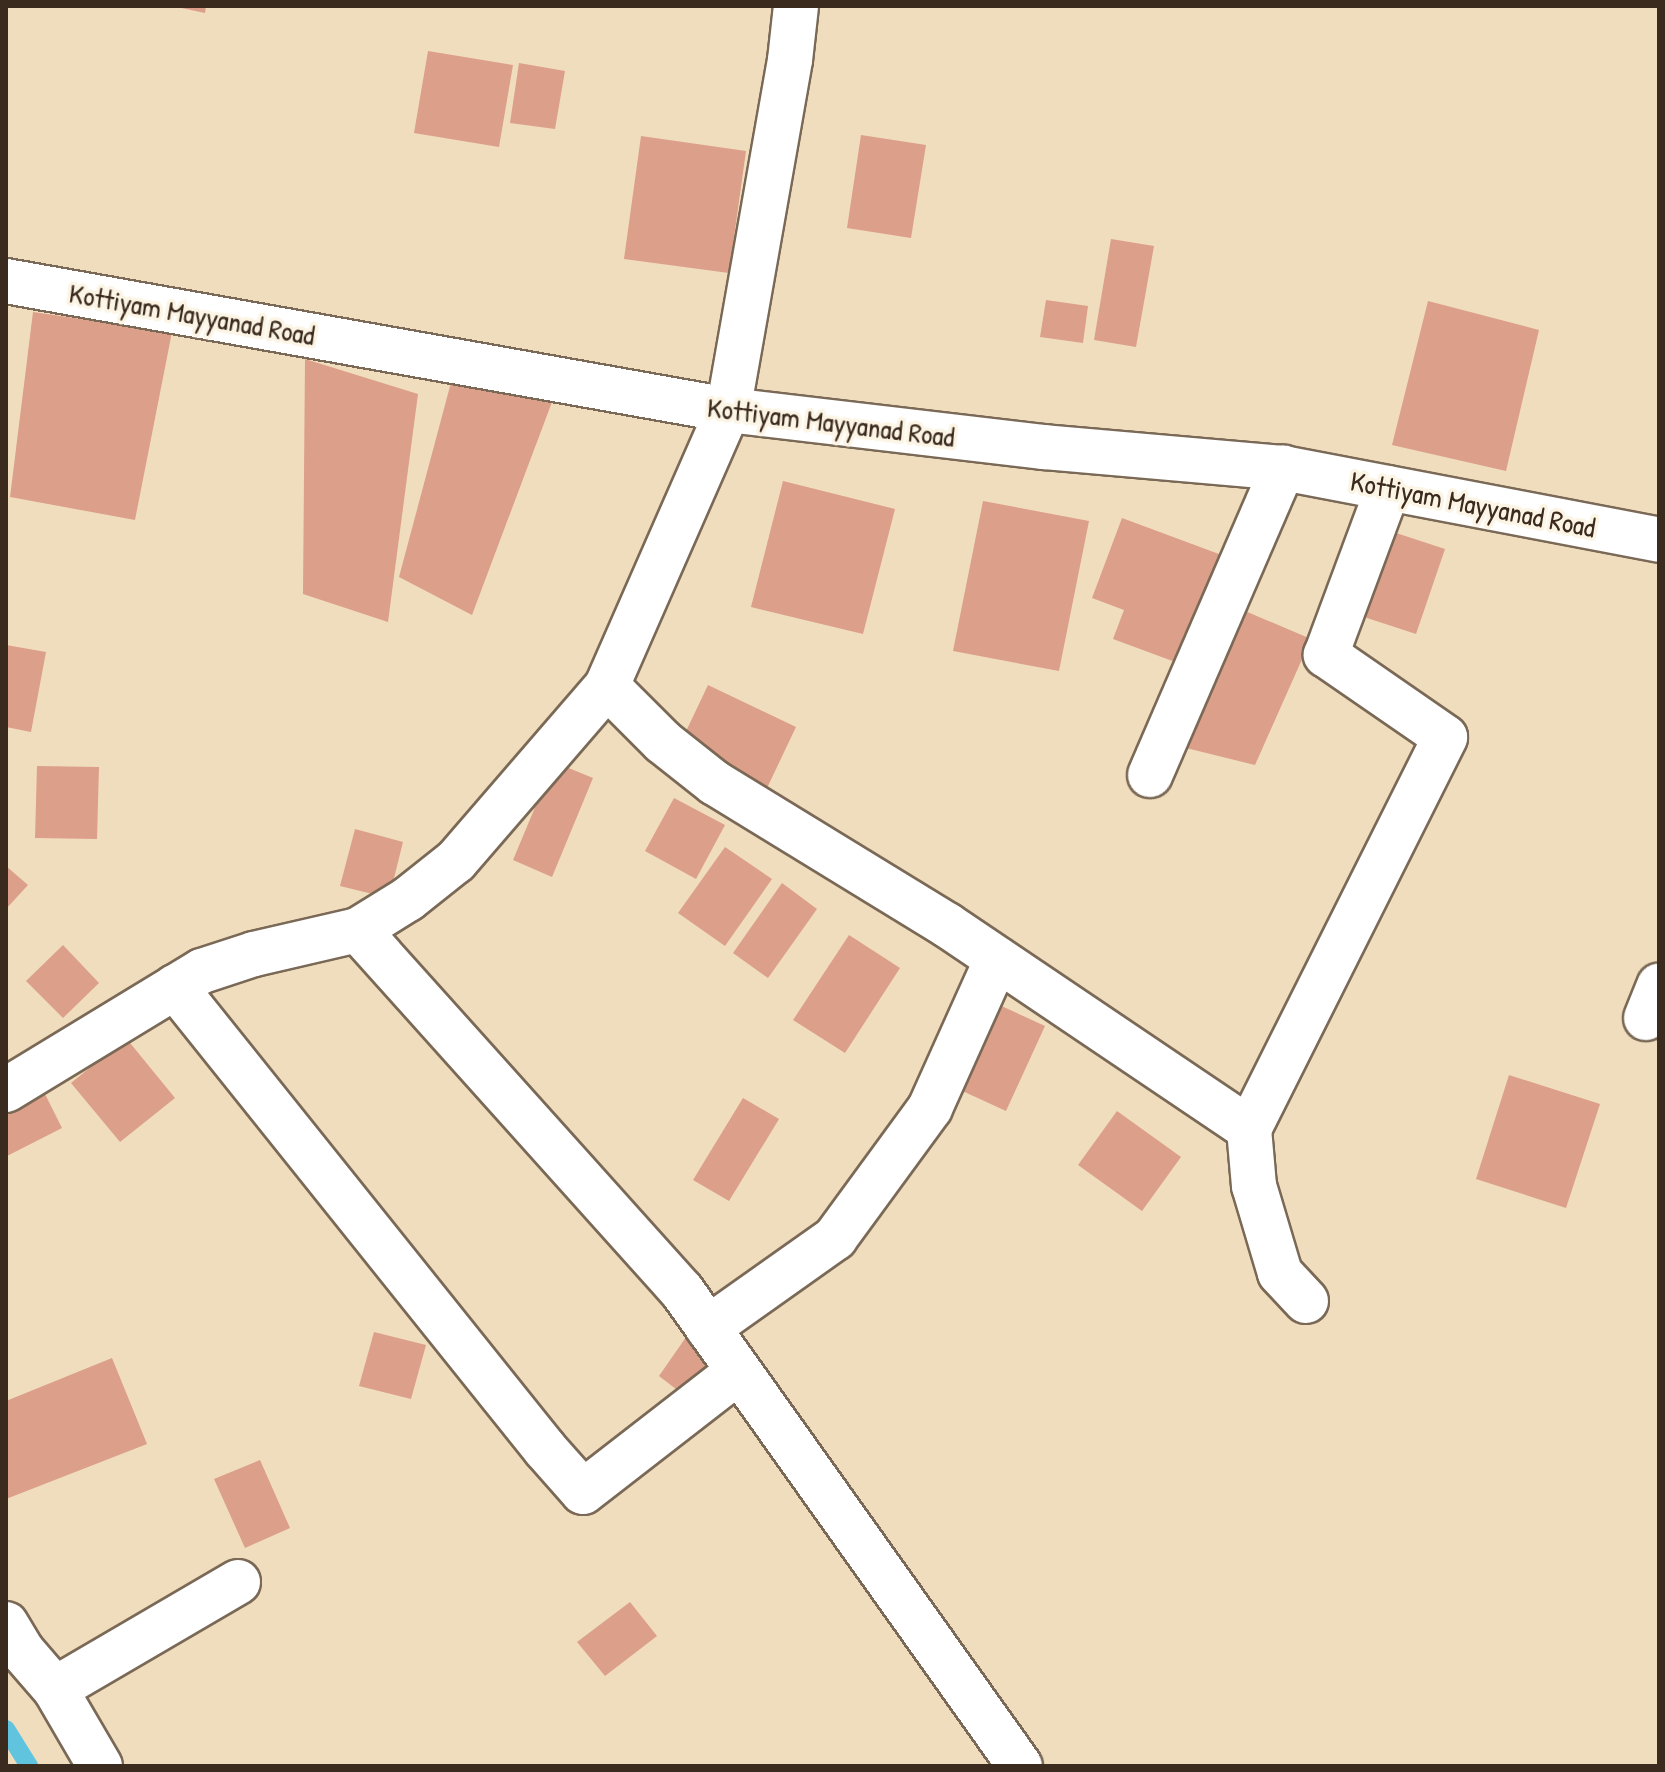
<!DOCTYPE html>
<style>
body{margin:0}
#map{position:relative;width:1665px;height:1772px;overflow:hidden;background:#f0ddbd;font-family:"Patrick Hand",sans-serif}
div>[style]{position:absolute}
.stream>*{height:18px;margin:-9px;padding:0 9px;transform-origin:9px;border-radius:9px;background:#61c4df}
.building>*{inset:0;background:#dc9f89}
.roads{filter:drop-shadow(2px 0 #7a6956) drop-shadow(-2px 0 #7a6956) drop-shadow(0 2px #7a6956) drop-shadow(0 -2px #7a6956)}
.minor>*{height:44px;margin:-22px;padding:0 22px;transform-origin:22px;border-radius:22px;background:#fff}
span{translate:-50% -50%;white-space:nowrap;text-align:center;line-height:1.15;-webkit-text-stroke:7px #fcf5e5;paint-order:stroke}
.street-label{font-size:28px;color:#3b2a1e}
.frame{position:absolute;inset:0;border:8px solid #3b2a1e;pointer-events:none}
</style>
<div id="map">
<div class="stream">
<div style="left:6px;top:1729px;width:44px;rotate:58.1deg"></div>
</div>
<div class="building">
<div style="clip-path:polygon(172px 6px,206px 6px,205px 13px)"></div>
<div style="clip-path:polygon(428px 51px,513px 65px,499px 147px,414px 133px)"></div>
<div style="clip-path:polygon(519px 63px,565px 71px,555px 129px,510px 123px)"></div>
<div style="clip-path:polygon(861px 135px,926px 145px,911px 238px,847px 228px)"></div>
<div style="clip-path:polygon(641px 136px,746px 151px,729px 273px,624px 259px)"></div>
<div style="clip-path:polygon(1111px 239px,1154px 246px,1136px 347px,1094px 340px)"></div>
<div style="clip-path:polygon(1046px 300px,1088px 306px,1083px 343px,1040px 337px)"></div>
<div style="clip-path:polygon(1428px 301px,1539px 330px,1506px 471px,1392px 445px)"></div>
<div style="clip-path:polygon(33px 312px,172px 332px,135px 520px,10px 497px)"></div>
<div style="clip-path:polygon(305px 359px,418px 394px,388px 622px,303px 594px)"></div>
<div style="clip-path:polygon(453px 375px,552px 402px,472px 615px,399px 577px)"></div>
<div style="clip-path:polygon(783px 481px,895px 509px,863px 634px,751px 607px)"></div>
<div style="clip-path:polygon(983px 501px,1089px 521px,1059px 671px,953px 651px)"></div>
<div style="clip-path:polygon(1122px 518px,1227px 557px,1186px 666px,1113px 639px,1124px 610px,1092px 598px)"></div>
<div style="clip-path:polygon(1390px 531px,1445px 549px,1416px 634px,1361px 616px)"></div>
<div style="clip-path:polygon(1231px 605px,1311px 639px,1255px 765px,1178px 746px)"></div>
<div style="clip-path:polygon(6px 645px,46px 652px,31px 732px,6px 727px)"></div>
<div style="clip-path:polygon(708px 685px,796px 727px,767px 788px,679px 746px)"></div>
<div style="clip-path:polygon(554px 762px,593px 778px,552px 877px,513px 860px)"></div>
<div style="clip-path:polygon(37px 766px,99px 767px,97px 839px,35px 838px)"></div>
<div style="clip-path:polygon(674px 798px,725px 825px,696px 879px,645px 851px)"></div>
<div style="clip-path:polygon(355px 829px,403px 842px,389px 898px,340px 886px)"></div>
<div style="clip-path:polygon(725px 847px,772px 879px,725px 946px,678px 913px)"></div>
<div style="clip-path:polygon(6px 866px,28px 885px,6px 909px)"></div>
<div style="clip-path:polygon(782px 883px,817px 909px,768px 978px,733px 953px)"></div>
<div style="clip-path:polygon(849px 935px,900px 968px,845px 1053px,793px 1020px)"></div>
<div style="clip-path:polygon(63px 945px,99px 983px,63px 1018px,26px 981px)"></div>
<div style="clip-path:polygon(984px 998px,1045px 1026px,1006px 1111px,945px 1083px)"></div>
<div style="clip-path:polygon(126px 1038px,175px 1098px,120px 1142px,71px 1083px)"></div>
<div style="clip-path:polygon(1509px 1075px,1600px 1104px,1566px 1208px,1476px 1179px)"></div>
<div style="clip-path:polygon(41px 1086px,62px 1128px,7px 1156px,6px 1103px)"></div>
<div style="clip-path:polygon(743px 1098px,779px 1119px,729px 1201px,693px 1180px)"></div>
<div style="clip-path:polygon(1117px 1111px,1181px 1157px,1142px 1211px,1078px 1165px)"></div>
<div style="clip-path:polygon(691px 1330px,719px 1350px,685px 1396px,659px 1376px)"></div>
<div style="clip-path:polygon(374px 1332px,426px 1345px,411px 1399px,359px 1386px)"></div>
<div style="clip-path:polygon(112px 1358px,147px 1444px,6px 1499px,6px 1401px)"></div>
<div style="clip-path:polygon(260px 1460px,290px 1528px,245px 1548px,214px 1479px)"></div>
<div style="clip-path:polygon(630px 1602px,657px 1636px,605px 1676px,577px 1642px)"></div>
</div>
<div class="roads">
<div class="minor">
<div style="left:796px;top:6px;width:54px;rotate:96.3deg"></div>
<div style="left:790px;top:60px;width:355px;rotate:100deg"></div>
<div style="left:728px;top:410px;width:301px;rotate:113.7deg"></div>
<div style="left:607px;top:686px;width:79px;rotate:45deg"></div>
<div style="left:663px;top:742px;width:66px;rotate:38.3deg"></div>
<div style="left:715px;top:783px;width:272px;rotate:31.5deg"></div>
<div style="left:947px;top:925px;width:364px;rotate:34deg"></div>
<div style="left:6px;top:281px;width:733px;rotate:10.13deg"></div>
<div style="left:728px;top:410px;width:318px;rotate:6.7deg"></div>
<div style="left:1044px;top:447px;width:240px;rotate:5deg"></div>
<div style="left:1283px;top:468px;width:383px;rotate:10.8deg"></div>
<div style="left:1150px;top:775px;width:335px;rotate:-66.6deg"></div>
<div style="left:358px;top:930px;width:485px;rotate:48.1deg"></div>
<div style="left:682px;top:1291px;width:583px;rotate:54.57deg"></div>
<div style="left:175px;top:987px;width:592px;rotate:51.31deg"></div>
<div style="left:545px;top:1449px;width:57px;rotate:48.5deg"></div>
<div style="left:583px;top:1492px;width:197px;rotate:-37.8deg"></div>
<div style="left:1646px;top:1018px;width:35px;rotate:-68deg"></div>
<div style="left:6px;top:1090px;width:229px;rotate:-31.3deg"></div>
<div style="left:202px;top:971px;width:55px;rotate:-18.1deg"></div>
<div style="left:254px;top:954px;width:107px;rotate:-13deg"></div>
<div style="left:358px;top:930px;width:59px;rotate:-31.8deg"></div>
<div style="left:408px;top:899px;width:61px;rotate:-38.4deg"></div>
<div style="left:456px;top:861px;width:231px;rotate:-49.2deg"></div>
<div style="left:1306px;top:1301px;width:38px;rotate:-133deg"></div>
<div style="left:1280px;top:1273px;width:91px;rotate:-106.6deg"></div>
<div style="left:1254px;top:1186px;width:57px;rotate:-95deg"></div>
<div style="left:1249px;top:1129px;width:438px;rotate:-63.4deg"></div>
<div style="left:1445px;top:737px;width:145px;rotate:-145.4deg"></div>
<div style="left:1326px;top:655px;width:178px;rotate:-69.6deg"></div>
<div style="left:708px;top:1328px;width:156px;rotate:-35.3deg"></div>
<div style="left:835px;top:1238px;width:161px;rotate:-53.8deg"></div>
<div style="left:930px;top:1108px;width:163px;rotate:-65.8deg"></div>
<div style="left:6px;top:1624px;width:33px;rotate:59deg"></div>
<div style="left:23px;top:1652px;width:49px;rotate:49.1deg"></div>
<div style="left:55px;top:1689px;width:89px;rotate:59.7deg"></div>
<div style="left:55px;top:1689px;width:212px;rotate:-30.3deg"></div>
</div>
</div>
<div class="street-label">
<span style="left:192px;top:314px;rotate:10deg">Kottiyam Mayyanad Road</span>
<span style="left:831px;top:422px;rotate:7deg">Kottiyam Mayyanad Road</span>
<span style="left:1473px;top:504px;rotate:11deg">Kottiyam Mayyanad Road</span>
</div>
<div class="frame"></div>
</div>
